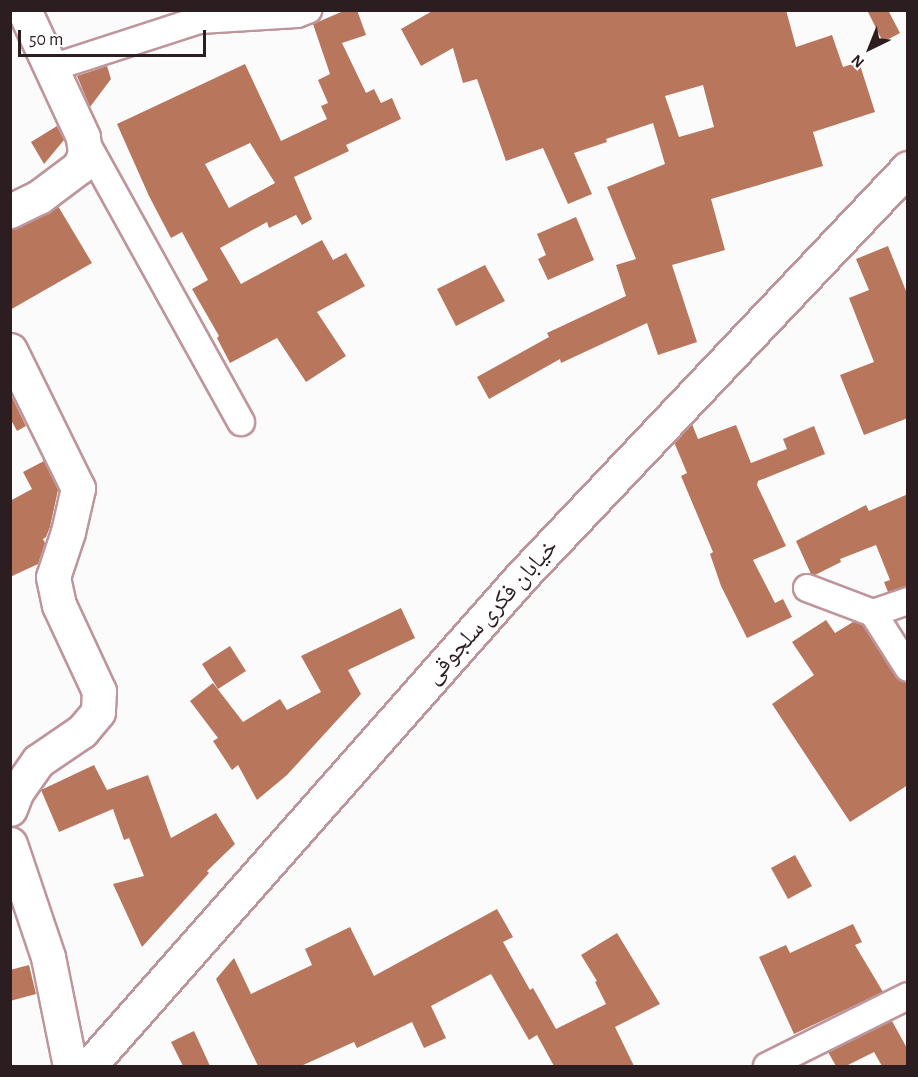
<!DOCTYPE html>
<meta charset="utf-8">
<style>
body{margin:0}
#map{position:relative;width:918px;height:1077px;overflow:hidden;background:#fbfbfb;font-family:"Alegreya Sans","Noto Naskh Arabic",sans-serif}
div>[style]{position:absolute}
.building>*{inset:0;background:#b8765c}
.roads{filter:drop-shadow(2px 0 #bd959b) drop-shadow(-2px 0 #bd959b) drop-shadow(0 2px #bd959b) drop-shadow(0 -2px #bd959b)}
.street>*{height:26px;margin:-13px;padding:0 13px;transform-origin:13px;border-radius:13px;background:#fff}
.secondary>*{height:33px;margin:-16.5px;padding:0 16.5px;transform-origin:16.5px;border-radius:16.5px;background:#fff}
span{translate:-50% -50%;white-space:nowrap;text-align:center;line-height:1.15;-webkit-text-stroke:4.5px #fff;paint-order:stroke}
.street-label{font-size:24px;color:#2c1d20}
.frame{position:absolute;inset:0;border:12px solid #2c1d20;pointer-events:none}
.north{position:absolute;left:840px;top:18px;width:60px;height:60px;-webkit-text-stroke:4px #fff;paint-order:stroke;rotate:223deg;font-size:16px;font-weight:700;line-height:24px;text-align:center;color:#2c1d20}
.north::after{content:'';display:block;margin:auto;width:21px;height:27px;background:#2c1d20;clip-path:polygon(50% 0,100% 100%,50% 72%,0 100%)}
.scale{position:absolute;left:18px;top:30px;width:188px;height:27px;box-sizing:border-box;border:3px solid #2c1d20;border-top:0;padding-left:8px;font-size:18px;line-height:21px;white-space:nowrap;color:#2c1d20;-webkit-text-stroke:4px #fff;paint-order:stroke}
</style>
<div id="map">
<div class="building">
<div style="clip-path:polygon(evenodd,346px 10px,357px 10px,366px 35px,342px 43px,366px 93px,374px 89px,381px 103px,392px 98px,401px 119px,346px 145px,349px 151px,294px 177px,312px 219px,302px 225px,296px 215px,269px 228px,267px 222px,220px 248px,241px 284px,322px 240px,333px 260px,346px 253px,365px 286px,317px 312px,346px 356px,306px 382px,277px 338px,230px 363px,217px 338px,219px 336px,192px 289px,208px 280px,182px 232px,171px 238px,149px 196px,117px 124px,245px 64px,281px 141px,327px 119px,321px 106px,328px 103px,318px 80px,330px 74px,313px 24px,346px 10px,250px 143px,275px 183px,229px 208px,205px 164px,250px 143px)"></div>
<div style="clip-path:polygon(evenodd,434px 10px,786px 10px,796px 47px,832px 35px,843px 67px,859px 62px,875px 112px,813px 132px,823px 166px,711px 199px,725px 250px,672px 265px,697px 342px,658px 355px,647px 323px,561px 363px,560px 359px,489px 399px,477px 377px,549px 337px,547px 333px,626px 296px,616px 265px,636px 259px,607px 187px,665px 164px,653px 123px,606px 139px,607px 142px,574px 153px,592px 194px,568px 204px,543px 148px,506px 161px,477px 79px,463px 83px,453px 48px,421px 66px,401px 29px,434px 10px,703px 85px,714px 127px,679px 137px,665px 96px,703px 85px)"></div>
<div style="clip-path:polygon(867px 10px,888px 10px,900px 33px,883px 42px)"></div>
<div style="clip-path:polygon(107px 66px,111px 79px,90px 107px,77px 76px)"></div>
<div style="clip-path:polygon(57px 126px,64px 140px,44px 164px,31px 142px)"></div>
<div style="clip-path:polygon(58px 206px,92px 263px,10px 310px,10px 229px,47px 214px)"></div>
<div style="clip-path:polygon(576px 217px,594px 260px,548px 280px,538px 259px,546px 255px,537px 234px)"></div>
<div style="clip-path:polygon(888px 246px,908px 296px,908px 418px,864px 435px,840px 375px,874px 362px,849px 298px,869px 290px,856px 259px)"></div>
<div style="clip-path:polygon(485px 265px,505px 301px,456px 326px,437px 289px)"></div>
<div style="clip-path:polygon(10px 393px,26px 426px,17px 431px,10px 418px)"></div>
<div style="clip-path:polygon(692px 424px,698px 439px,736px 425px,751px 463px,787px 449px,783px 439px,814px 426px,825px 454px,758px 481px,757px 485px,786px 546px,753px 560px,775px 603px,783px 599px,792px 617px,747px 638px,721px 586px,710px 554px,713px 552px,681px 476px,687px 473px,674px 442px)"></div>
<div style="clip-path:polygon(44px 461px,58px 490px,50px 527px,46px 537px,43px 539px,45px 543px,38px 564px,10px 577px,10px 501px,32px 489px,23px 472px)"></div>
<div style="clip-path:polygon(908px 494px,908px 586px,888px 592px,884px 582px,890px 580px,876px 545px,840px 559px,841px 562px,815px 575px,811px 574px,796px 541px,866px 505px,869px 511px)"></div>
<div style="clip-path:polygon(401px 608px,415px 638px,348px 670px,361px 694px,287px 775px,257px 800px,238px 765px,232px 770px,213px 741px,218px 738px,190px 701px,213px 683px,243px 722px,280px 699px,287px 710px,321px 692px,301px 656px)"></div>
<div style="clip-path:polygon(826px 620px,835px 633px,853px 622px,863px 625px,895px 676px,908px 683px,908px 785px,850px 822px,772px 704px,814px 675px,792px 642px)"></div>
<div style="clip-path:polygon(230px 646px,246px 671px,218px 689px,202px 664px)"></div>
<div style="clip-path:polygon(94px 765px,107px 790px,148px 775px,171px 838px,216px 813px,235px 844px,207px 871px,209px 873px,142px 947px,113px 884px,144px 876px,129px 838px,124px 840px,113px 809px,59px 832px,41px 790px)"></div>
<div style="clip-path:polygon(795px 855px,812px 886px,788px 899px,771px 868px)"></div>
<div style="clip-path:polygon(497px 909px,513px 937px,503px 942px,530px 990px,533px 988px,556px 1029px,606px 1004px,595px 982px,597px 981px,581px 955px,617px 933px,660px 1004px,615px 1027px,634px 1066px,554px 1066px,537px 1035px,529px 1040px,491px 974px,431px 1006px,446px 1038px,424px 1048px,412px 1022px,357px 1048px,354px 1042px,301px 1066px,258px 1066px,216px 979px,234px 958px,251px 994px,312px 965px,305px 949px,350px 927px,374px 976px)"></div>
<div style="clip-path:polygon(853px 924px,862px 942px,855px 945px,883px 992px,794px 1034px,759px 957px,786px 945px,790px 953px)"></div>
<div style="clip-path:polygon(29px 965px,36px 994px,10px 1001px,10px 970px)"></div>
<div style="clip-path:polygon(892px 1021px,908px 1050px,908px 1066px,882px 1066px,874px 1052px,846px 1066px,836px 1066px,828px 1052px)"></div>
<div style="clip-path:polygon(194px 1031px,210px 1066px,183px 1066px,171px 1042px)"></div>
</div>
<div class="roads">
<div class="street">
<div style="left:51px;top:68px;width:157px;rotate:-17.9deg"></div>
<div style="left:200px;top:20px;width:97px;rotate:-3.5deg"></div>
<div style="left:297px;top:14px;width:12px;rotate:-20deg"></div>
<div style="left:83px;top:137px;width:326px;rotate:61deg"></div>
<div style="left:807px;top:588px;width:71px;rotate:20.7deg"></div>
<div style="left:873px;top:613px;width:65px;rotate:57.5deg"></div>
<div style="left:873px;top:613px;width:37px;rotate:-19deg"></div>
<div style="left:767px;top:1066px;width:157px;rotate:-26.4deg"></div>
</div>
<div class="secondary">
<div style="left:10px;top:211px;width:32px;rotate:-26deg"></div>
<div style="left:39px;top:197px;width:50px;rotate:-36.9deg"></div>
<div style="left:79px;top:167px;width:14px;rotate:-65deg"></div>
<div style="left:85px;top:154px;width:17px;rotate:-97deg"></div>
<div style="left:83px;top:137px;width:140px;rotate:-114.9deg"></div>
<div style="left:10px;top:350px;width:154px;rotate:63.8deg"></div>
<div style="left:78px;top:488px;width:45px;rotate:102.8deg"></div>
<div style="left:68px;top:532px;width:47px;rotate:108.4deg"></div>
<div style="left:53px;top:577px;width:29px;rotate:78deg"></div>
<div style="left:59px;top:605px;width:95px;rotate:65.1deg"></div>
<div style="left:99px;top:691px;width:21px;rotate:93deg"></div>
<div style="left:98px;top:712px;width:25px;rotate:130deg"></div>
<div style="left:82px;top:731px;width:53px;rotate:145.7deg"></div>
<div style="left:38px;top:761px;width:39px;rotate:125deg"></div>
<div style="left:16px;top:793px;width:17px;rotate:111deg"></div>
<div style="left:10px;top:844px;width:119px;rotate:71.4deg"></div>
<div style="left:48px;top:957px;width:111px;rotate:78.6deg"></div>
<div style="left:89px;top:1066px;width:652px;rotate:-48.54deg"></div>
<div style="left:521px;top:577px;width:563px;rotate:-46.58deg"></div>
</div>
</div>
<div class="street-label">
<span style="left:492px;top:612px;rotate:-48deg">خیابان فکری سلجوقی</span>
</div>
<div class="frame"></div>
<div class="north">N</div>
<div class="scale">50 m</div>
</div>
